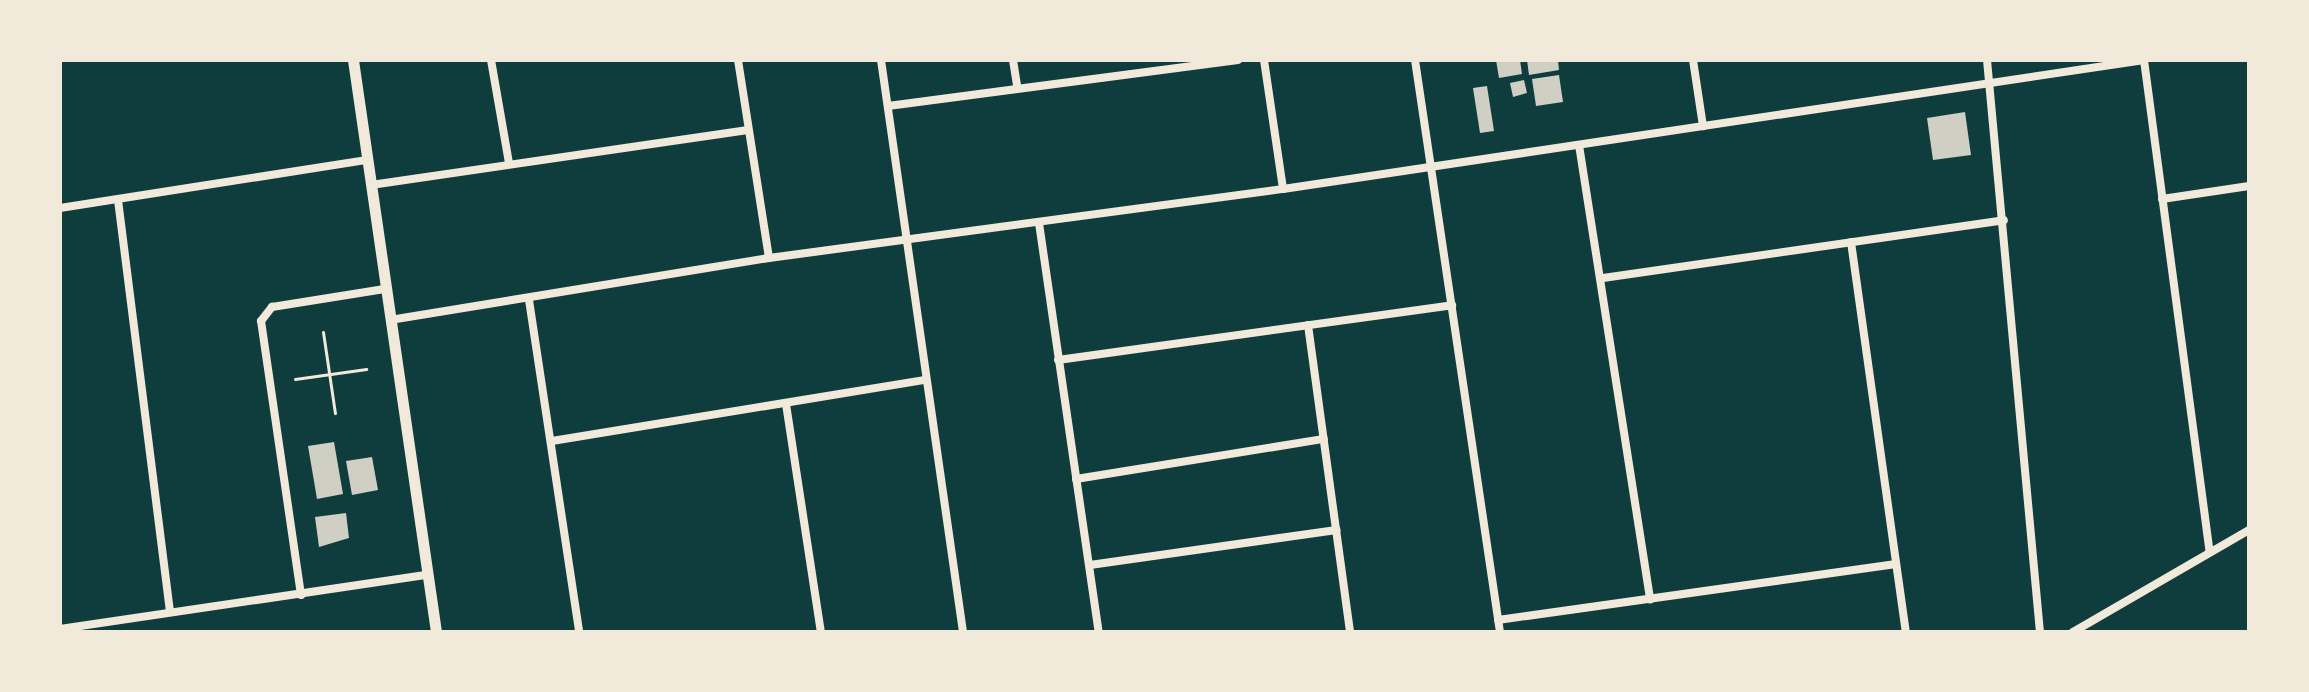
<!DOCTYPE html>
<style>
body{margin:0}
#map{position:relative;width:2309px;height:692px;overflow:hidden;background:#0f3d3e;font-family:Barlow,sans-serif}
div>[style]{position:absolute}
.building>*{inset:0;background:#cfcfc3}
.path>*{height:3px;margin:-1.5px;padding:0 1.5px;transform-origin:1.5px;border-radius:1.5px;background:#f1e9da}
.minor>*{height:8px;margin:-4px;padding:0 4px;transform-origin:4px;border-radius:4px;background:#f1e9da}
.secondary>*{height:11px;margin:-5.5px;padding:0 5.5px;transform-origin:5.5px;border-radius:5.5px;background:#f1e9da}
span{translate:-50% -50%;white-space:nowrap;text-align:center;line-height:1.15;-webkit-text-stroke:8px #f1e9da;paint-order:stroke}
.frame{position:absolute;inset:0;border:62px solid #f1e9da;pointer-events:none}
</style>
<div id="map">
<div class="building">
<div style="clip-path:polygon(1496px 60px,1520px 60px,1522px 74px,1499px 78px)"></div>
<div style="clip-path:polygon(1527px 60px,1558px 60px,1559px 70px,1529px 75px)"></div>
<div style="clip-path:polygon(1559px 75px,1563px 102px,1536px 106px,1532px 79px)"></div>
<div style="clip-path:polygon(1524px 80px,1527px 93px,1513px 97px,1510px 83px)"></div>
<div style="clip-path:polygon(1487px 86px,1494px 131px,1480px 133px,1473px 88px)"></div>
<div style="clip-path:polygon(1965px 112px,1971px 155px,1933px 160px,1927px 118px)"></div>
<div style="clip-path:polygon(334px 442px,343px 494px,317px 499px,308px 446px)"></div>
<div style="clip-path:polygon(372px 457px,378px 490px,352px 495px,346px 461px)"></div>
<div style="clip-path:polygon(346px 513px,349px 538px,319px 547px,315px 517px)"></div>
</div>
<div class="path">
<div style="left:323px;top:332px;width:82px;rotate:81.6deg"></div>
<div style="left:295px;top:379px;width:72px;rotate:-8deg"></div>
</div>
<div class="minor">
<div style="left:491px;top:60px;width:105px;rotate:80.1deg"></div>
<div style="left:738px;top:60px;width:200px;rotate:81.1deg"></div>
<div style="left:881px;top:60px;width:578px;rotate:81.84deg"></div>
<div style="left:1013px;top:60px;width:26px;rotate:81deg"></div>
<div style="left:1264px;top:60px;width:130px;rotate:81.6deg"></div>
<div style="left:1415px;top:60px;width:578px;rotate:81.55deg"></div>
<div style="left:1693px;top:60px;width:67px;rotate:81.4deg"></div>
<div style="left:1987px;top:60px;width:574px;rotate:84.71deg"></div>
<div style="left:2144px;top:60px;width:494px;rotate:82.4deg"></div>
<div style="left:888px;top:106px;width:353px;rotate:-7.5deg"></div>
<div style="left:1579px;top:145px;width:460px;rotate:81.1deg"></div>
<div style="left:371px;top:185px;width:381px;rotate:-8.3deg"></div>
<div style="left:2162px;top:199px;width:88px;rotate:-8.5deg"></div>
<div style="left:118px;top:200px;width:414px;rotate:82.8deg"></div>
<div style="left:60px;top:208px;width:311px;rotate:-8.9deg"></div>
<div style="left:1039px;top:223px;width:413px;rotate:81.7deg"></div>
<div style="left:1851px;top:242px;width:394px;rotate:82deg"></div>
<div style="left:1603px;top:278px;width:405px;rotate:-8.2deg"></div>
<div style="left:529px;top:300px;width:336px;rotate:81.4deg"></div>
<div style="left:390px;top:320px;width:384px;rotate:-9.3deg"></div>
<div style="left:769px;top:258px;width:519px;rotate:-7.65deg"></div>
<div style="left:1283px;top:189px;width:871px;rotate:-8.52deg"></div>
<div style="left:1308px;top:325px;width:310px;rotate:82.2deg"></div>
<div style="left:1058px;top:360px;width:398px;rotate:-7.9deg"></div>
<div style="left:786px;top:404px;width:231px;rotate:81.3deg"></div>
<div style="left:552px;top:441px;width:378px;rotate:-9.3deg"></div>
<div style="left:1076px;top:479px;width:251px;rotate:-9.2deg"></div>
<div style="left:1090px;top:565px;width:249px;rotate:-8.1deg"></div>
<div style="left:301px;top:595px;width:277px;rotate:-98.3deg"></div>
<div style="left:261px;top:321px;width:18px;rotate:-52deg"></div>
<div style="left:272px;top:307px;width:114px;rotate:-9.1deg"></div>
<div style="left:1498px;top:620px;width:402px;rotate:-8deg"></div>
<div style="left:60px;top:629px;width:371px;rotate:-8.4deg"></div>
<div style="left:2073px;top:632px;width:203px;rotate:-30.1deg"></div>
</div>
<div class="secondary">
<div style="left:353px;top:60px;width:578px;rotate:81.74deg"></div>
</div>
<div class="frame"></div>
</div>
